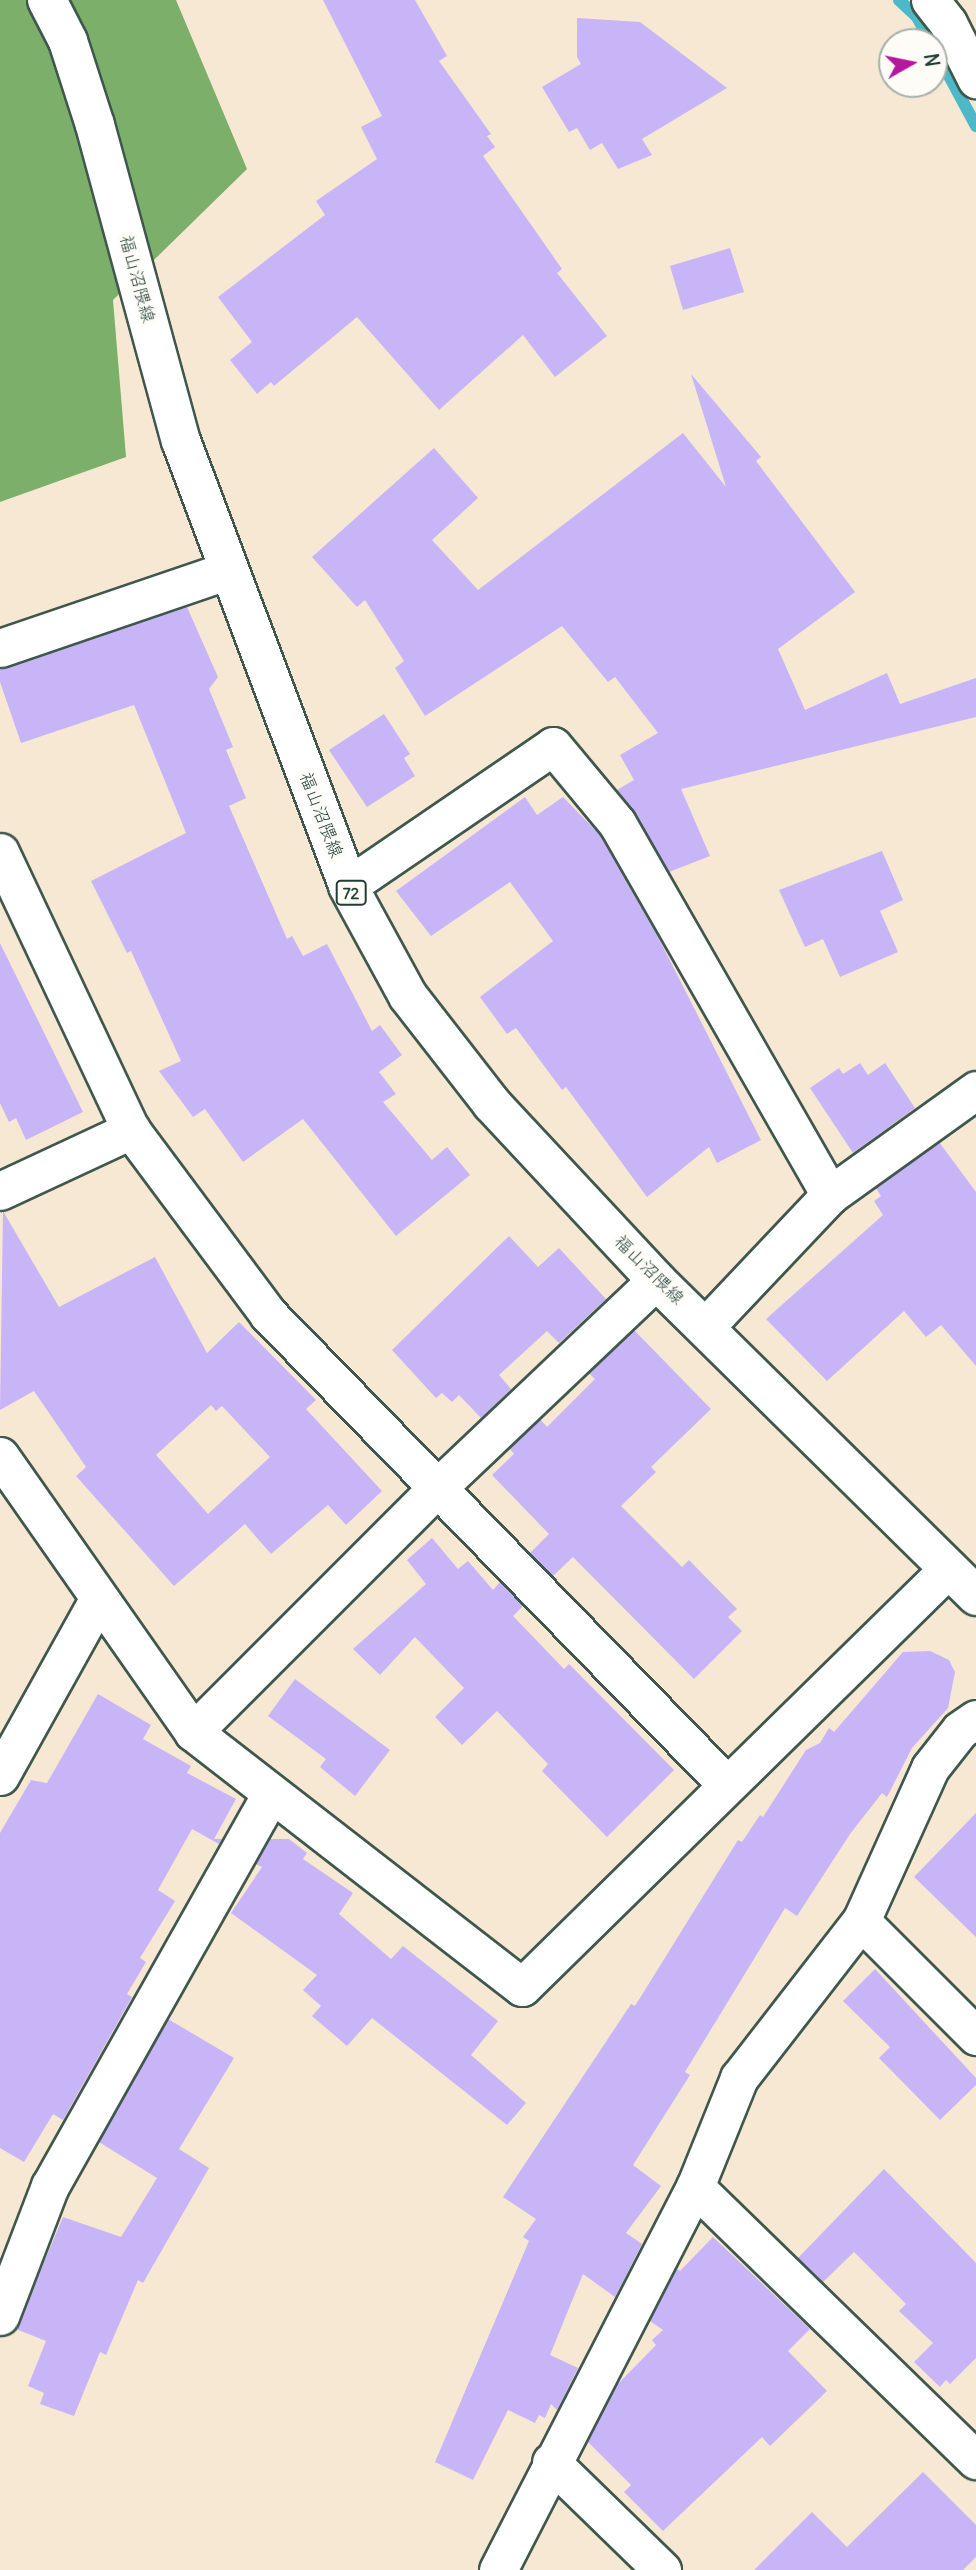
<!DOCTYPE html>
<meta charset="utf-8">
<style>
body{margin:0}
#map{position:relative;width:976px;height:2570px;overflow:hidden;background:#f6e8d2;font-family:Delius,"Klee One",sans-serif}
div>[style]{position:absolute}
.forest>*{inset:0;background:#7caf6a}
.stream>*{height:12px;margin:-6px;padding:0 6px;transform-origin:6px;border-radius:6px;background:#4cb8c8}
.building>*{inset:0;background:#c8b5f8}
.roads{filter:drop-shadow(2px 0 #3f574c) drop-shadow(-2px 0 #3f574c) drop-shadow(0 2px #3f574c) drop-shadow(0 -2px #3f574c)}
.street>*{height:37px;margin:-18.5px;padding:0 18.5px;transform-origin:18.5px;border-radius:18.5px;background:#fff}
.primary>*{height:38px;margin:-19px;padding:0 19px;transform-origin:19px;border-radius:19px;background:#fff}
span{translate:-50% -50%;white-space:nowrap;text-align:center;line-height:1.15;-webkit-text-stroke:7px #fdfcf7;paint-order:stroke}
.shield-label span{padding:2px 5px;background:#fdfcf7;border:2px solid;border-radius:5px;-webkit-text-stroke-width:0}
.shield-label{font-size:16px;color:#1f3d34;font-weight:700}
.street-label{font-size:18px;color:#1f3d34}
.north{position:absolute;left:878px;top:28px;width:70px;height:70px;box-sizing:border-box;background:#fdfcf7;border:2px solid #a4b0a9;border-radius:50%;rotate:81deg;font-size:19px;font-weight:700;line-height:28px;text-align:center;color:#1f3d34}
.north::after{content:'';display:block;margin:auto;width:24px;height:32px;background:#b5179e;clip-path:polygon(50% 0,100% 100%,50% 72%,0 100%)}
</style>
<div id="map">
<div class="forest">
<div style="clip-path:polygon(0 0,176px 0,247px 169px,113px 300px,126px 457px,0 502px)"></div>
</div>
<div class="stream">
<div style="left:899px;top:0;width:25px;rotate:43deg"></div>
<div style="left:917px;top:17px;width:29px;rotate:61deg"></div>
<div style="left:934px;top:48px;width:89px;rotate:61.7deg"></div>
</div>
<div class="building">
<div style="clip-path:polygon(323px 0,415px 0,447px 56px,439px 61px,491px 134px,487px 136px,495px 147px,483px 156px,562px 269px,557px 273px,607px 336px,555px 377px,523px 335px,439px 410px,357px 317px,274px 386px,271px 382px,257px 394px,230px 360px,252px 342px,218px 297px,325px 215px,316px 201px,377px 159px,361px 127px,382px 116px)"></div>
<div style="clip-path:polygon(577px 18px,640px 22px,727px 88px,642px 139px,652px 155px,618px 169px,602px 143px,590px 150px,577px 128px,569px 132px,542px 87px,581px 64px,577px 57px)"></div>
<div style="clip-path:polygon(730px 248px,744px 292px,683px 310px,670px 266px)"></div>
<div style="clip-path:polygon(691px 374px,761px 457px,756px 461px,855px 592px,778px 649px,805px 710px,887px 673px,900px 704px,976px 678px,976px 717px,681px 789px,710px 856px,669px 872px,617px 790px,634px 780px,620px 755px,658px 733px,615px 677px,608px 682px,562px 626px,425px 716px,395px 668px,404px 661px,365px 600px,357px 607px,312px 557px,434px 448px,478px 498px,432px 540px,478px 590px,683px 433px,726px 487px)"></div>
<div style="clip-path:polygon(187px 607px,218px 677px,209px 689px,233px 747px,226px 750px,246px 798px,229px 806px,287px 939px,292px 936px,303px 956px,327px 944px,372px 1031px,380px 1025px,402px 1055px,379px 1072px,396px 1094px,383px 1102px,432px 1160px,447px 1147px,470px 1175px,396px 1236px,303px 1119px,243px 1162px,205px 1109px,193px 1117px,159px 1071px,181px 1061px,131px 951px,127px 953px,91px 881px,186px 833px,134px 705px,21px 743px,0 682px,0 668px)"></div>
<div style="clip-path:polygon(384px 714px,410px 754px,404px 758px,415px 776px,367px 807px,329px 750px)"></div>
<div style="clip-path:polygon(525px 797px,537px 815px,563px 797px,600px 835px,658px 937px,761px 1140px,717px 1163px,709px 1147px,647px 1197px,566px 1087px,562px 1090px,516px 1028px,507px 1034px,480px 997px,553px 941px,510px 882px,431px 936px,396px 891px)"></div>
<div style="clip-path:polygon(882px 851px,903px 900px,880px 911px,898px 952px,840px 977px,823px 939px,805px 947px,779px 890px)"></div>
<div style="clip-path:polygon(0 943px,83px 1112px,26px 1140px,16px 1118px,9px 1122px,0 1103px)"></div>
<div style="clip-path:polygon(860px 1063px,868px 1075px,885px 1063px,915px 1108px,853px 1153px,810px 1088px,839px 1068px,843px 1074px)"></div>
<div style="clip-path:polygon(939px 1142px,976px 1192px,976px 1366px,941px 1325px,926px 1337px,904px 1311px,827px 1381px,766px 1319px,883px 1215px,874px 1201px,881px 1196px,876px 1188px)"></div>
<div style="clip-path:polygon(evenodd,3px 1211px,59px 1307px,155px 1257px,207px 1353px,239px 1322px,316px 1400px,306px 1409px,382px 1491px,346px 1525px,328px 1505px,271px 1554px,245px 1524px,174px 1586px,76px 1476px,86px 1467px,34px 1391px,0 1410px,3px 1211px,211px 1405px,216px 1411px,222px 1406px,270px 1457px,208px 1514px,156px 1455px,211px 1405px)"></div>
<div style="clip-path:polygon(509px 1236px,538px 1267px,559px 1248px,606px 1299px,559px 1343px,547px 1331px,499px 1375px,511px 1389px,481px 1418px,459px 1395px,452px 1402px,442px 1393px,436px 1398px,392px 1350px)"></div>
<div style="clip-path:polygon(634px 1330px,711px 1409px,651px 1467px,656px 1472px,621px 1506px,682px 1567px,689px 1560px,737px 1609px,728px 1617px,742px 1631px,694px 1679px,573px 1557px,553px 1576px,530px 1553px,549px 1534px,492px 1475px,514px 1454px,509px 1448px,540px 1419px,547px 1427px,595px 1379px,589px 1373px)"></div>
<div style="clip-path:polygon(432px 1538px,458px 1569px,468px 1561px,493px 1590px,500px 1582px,523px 1606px,513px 1616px,564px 1669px,569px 1664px,674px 1770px,607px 1837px,542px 1771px,548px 1764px,497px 1711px,462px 1745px,435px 1717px,464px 1688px,415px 1637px,380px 1675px,353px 1649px,426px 1584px,407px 1560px)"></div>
<div style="clip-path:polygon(930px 1651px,949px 1660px,955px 1672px,948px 1708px,912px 1748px,887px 1797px,882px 1793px,850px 1834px,797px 1916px,785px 1908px,685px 2072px,690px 2075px,633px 2165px,661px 2186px,626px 2233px,642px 2244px,615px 2297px,583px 2274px,550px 2355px,578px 2368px,557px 2410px,551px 2404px,545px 2418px,539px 2415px,535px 2423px,508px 2410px,473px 2480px,435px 2462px,529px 2241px,523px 2237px,536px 2219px,503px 2197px,631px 2004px,635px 2006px,738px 1840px,742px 1842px,760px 1815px,763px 1817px,806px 1750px,820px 1743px,829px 1728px,834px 1732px,903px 1652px)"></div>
<div style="clip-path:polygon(295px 1679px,390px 1750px,355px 1796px,320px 1767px,326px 1759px,268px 1716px)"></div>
<div style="clip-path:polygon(98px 1694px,151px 1725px,143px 1739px,191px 1766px,187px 1773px,236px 1799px,214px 1839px,222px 1839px,219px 1844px,192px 1829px,158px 1890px,175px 1901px,140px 1958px,146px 1962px,127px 1994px,132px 1997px,63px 2120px,53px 2114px,24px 2162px,0 2148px,0 1833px,31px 1780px,47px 1783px)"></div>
<div style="clip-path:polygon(976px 1813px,976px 1937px,914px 1877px)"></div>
<div style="clip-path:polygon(270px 1839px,289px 1839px,307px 1853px,303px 1859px,353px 1893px,339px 1914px,391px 1959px,403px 1946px,498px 2021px,471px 2055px,526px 2103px,507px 2125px,372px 2018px,347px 2046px,312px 2016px,321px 2006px,303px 1990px,317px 1975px,231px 1913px,262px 1867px,256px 1864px)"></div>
<div style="clip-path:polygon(875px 1969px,976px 2078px,976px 2085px,940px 2120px,879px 2058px,890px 2047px,843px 2001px)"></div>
<div style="clip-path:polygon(168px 2019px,234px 2058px,179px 2149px,209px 2168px,143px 2283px,138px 2280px,106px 2355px,100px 2352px,74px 2416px,40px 2404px,44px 2393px,28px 2386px,46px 2341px,16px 2329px,63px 2217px,121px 2237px,157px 2178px,99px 2142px)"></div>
<div style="clip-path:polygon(884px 2169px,976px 2263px,976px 2358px,950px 2384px,946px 2380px,940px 2387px,914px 2362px,933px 2343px,899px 2311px,906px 2304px,854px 2252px,823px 2282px,798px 2258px)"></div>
<div style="clip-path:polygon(713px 2237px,810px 2329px,788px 2351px,827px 2391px,770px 2446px,762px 2437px,663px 2531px,624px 2492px,631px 2485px,588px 2442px,616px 2386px,656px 2345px,652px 2340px,663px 2330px,650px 2321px,677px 2269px,680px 2271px)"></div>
<div style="clip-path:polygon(923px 2472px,976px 2525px,976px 2557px,963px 2570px,754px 2570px,812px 2512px,847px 2547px)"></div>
</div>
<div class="roads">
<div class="street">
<div style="left:930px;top:0;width:29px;rotate:52deg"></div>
<div style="left:948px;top:23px;width:63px;rotate:63.4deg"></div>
<div style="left:0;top:648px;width:242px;rotate:-18.8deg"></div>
<div style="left:0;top:852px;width:307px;rotate:64.8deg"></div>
<div style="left:131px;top:1130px;width:229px;rotate:53.3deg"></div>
<div style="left:268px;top:1314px;width:656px;rotate:45.74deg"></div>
<div style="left:348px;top:886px;width:248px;rotate:-34.3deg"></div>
<div style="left:553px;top:746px;width:100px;rotate:50.3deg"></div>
<div style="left:617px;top:823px;width:429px;rotate:60.2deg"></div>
<div style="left:0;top:1191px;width:145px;rotate:-25deg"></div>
<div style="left:706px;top:1326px;width:180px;rotate:-46.6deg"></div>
<div style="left:830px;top:1195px;width:180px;rotate:-35.7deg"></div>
<div style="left:0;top:1456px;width:337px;rotate:55deg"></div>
<div style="left:193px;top:1732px;width:416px;rotate:37.8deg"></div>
<div style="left:522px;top:1987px;width:598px;rotate:-44.46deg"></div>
<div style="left:193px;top:1732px;width:342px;rotate:-45deg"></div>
<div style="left:435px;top:1490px;width:305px;rotate:-43.5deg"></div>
<div style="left:0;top:1776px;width:201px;rotate:-60.9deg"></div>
<div style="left:861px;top:1921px;width:163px;rotate:45deg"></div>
<div style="left:695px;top:2187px;width:392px;rotate:44.2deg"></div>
<div style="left:0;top:2316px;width:139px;rotate:-69deg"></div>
<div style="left:50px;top:2186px;width:450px;rotate:-60.6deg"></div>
<div style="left:551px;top:2462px;width:155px;rotate:44.2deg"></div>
<div style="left:498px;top:2570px;width:431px;rotate:-62.8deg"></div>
<div style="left:695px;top:2187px;width:118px;rotate:-68deg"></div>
<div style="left:739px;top:2078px;width:199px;rotate:-52.2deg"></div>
<div style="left:861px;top:1921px;width:168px;rotate:-65.7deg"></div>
<div style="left:930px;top:1768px;width:48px;rotate:-51.7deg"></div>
<div style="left:960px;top:1730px;width:19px;rotate:-35deg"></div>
</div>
<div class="primary">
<div style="left:47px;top:0;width:46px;rotate:62.9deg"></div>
<div style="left:68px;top:41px;width:88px;rotate:72.2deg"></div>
<div style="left:95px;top:125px;width:327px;rotate:74.8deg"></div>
<div style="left:181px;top:441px;width:475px;rotate:69.4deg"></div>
<div style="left:348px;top:886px;width:125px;rotate:61.4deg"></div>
<div style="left:408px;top:996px;width:137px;rotate:52.1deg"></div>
<div style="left:492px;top:1104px;width:241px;rotate:47deg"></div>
<div style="left:656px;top:1280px;width:450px;rotate:44.6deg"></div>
</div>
</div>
<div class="shield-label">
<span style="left:351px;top:893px">72</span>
</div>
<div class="street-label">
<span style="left:137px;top:279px;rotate:75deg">福山沼隈線</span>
<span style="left:321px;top:815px;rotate:69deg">福山沼隈線</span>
<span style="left:649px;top:1270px;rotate:45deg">福山沼隈線</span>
</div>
<div class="north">N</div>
</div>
